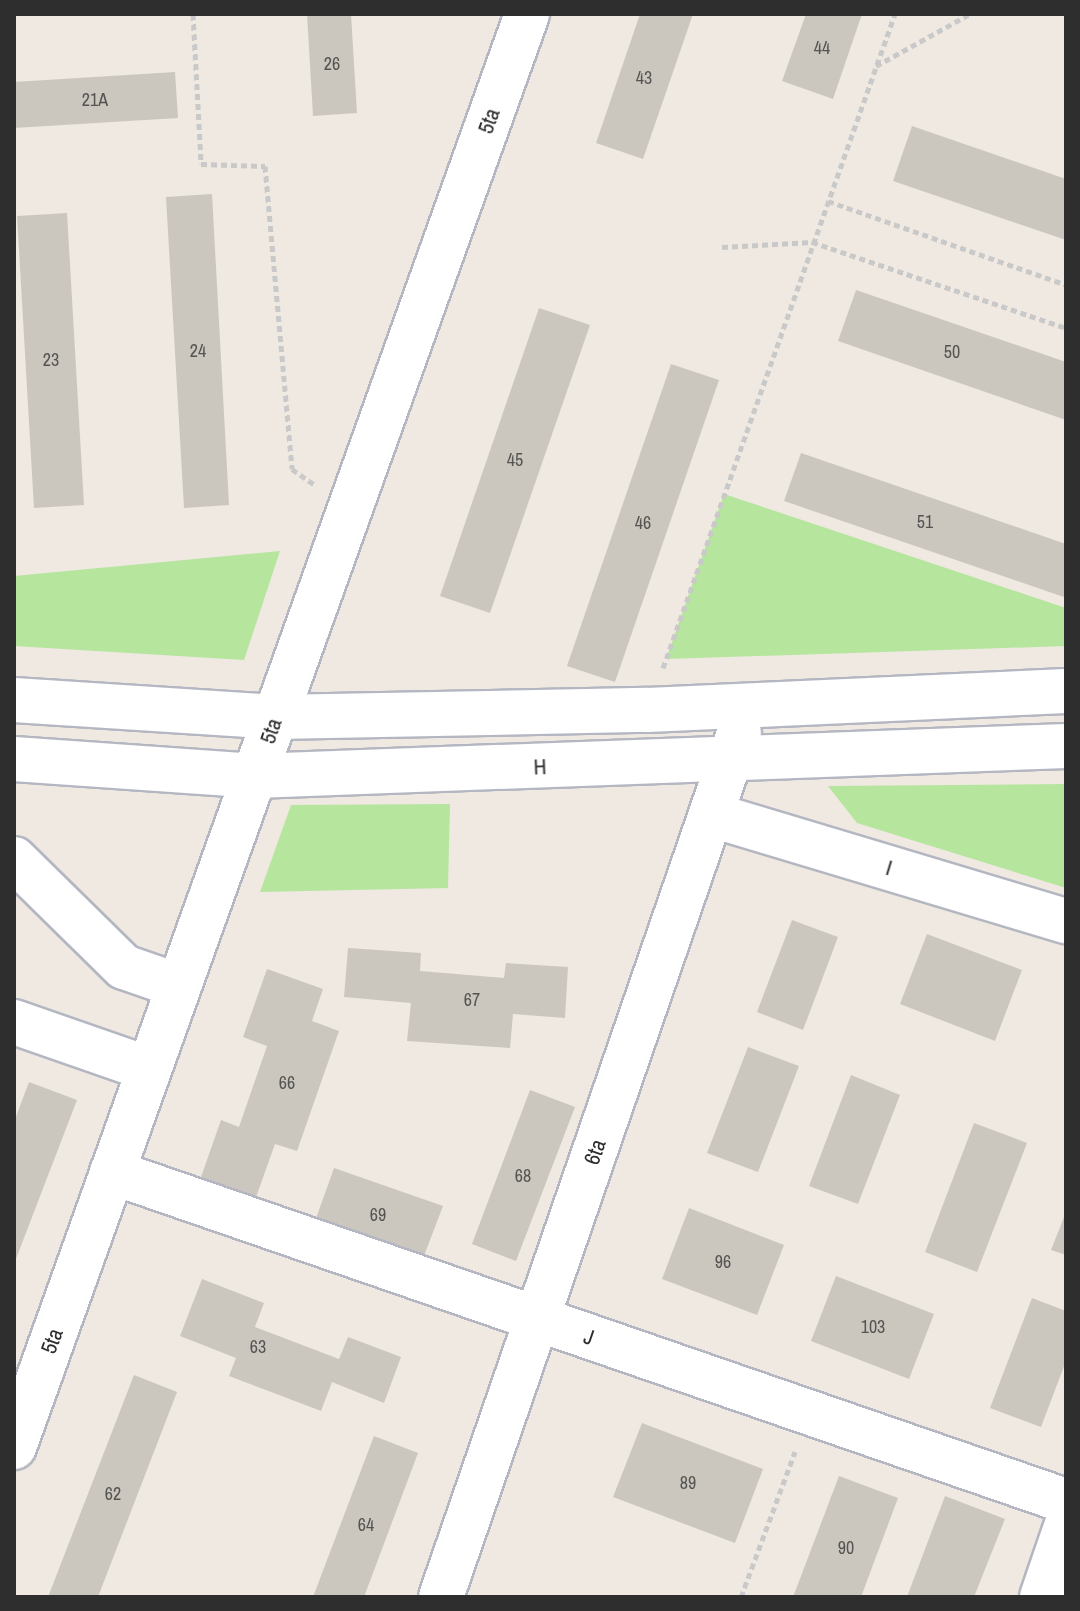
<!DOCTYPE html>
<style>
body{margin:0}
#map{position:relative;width:1080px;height:1611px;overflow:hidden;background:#efe9e1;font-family:"Archivo Narrow",sans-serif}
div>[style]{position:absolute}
.green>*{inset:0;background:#b6e59e}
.building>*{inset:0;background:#cbc7bf}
.path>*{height:5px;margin-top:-2.5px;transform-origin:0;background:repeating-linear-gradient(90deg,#c9c9c9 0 6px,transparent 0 10px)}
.roads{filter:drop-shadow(2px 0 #b4b7c1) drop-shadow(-2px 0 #b4b7c1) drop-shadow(0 2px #b4b7c1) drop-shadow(0 -2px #b4b7c1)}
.minor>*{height:44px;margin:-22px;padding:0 22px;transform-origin:22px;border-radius:22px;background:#fff}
span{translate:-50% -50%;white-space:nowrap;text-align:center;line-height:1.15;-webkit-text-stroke:6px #fff;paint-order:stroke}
.number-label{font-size:18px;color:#555452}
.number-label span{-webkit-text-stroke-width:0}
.street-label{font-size:22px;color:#2e2e2e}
.frame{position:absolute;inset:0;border:16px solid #2e2e2e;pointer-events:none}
</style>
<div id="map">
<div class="green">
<div style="clip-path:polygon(724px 494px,1066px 608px,1066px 646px,666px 659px)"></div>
<div style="clip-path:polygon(280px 551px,244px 660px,14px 646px,14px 576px)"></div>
<div style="clip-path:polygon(1066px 784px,1066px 888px,857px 823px,828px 786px)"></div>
<div style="clip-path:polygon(450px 804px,448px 888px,260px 892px,291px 805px)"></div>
</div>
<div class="building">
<div style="clip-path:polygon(307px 14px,351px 14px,357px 113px,313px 116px)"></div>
<div style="clip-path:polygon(640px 14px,693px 14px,643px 159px,596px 143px)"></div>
<div style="clip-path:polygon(806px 14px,862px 14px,833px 99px,782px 81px)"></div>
<div style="clip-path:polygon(175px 72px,178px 118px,14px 128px,14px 82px)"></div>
<div style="clip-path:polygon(912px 126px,1066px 179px,1066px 240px,893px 181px)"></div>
<div style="clip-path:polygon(212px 194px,229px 505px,184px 508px,166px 197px)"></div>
<div style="clip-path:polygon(67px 213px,84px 505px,34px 508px,17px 216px)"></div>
<div style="clip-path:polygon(856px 290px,1066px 362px,1066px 420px,838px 341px)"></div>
<div style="clip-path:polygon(539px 308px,590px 325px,490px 613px,440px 596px)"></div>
<div style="clip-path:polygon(671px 364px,719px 380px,615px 682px,567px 666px)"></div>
<div style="clip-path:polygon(801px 453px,1066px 544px,1064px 597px,784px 501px)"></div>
<div style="clip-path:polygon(792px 920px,838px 937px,803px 1030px,757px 1012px)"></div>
<div style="clip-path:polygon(927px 934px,1022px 970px,995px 1041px,900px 1004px)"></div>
<div style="clip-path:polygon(348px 948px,421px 953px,420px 971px,504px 978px,506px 963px,568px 967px,565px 1018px,513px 1014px,510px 1048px,407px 1041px,411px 1003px,344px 997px)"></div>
<div style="clip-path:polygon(267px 969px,323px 989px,312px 1021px,339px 1031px,297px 1151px,275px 1144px,255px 1200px,200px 1180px,221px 1120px,239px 1127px,267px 1046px,243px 1037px)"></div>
<div style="clip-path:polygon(748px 1047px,799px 1066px,758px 1172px,707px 1153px)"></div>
<div style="clip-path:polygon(851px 1075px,900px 1095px,858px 1204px,809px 1186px)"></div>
<div style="clip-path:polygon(29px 1082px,77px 1100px,14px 1264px,14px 1122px)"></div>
<div style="clip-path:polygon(530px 1090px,575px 1107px,516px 1261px,472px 1244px)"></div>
<div style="clip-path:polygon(974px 1123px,1027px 1143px,977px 1272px,925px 1252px)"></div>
<div style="clip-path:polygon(334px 1168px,443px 1206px,422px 1261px,314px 1224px)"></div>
<div style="clip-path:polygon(689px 1208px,784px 1245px,757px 1315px,662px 1279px)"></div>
<div style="clip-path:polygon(1066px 1212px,1066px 1255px,1051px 1250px)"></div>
<div style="clip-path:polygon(836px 1276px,934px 1314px,909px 1379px,811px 1341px)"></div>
<div style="clip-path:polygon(202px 1279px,264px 1303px,255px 1327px,339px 1359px,348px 1337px,401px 1357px,384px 1403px,332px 1382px,321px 1411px,229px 1376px,236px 1358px,180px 1336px)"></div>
<div style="clip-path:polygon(1032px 1298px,1066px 1311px,1066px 1361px,1041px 1427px,990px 1408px)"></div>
<div style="clip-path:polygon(134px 1375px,177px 1392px,98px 1597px,48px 1597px)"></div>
<div style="clip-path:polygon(642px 1423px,763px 1469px,735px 1543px,613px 1497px)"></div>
<div style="clip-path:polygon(374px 1436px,418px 1453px,364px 1597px,313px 1597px)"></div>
<div style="clip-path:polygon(839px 1476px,898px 1498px,861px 1597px,793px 1597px)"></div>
<div style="clip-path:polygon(945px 1496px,1005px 1519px,974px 1597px,907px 1597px)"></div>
</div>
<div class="path">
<div style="left:193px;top:14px;width:150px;rotate:86.9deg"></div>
<div style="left:201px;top:164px;width:64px;rotate:1.8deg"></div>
<div style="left:265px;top:166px;width:304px;rotate:84.9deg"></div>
<div style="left:292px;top:469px;width:28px;rotate:35deg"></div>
<div style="left:876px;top:66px;width:107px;rotate:-29deg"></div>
<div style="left:828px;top:201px;width:252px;rotate:19.4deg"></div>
<div style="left:722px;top:247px;width:90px;rotate:-3.2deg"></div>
<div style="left:812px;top:242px;width:268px;rotate:18.7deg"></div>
<div style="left:663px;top:668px;width:694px;rotate:-70.47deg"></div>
<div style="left:741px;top:1597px;width:155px;rotate:-69.6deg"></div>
</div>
<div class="roads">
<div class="minor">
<div style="left:14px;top:700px;width:262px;rotate:3.7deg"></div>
<div style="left:275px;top:717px;width:373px;rotate:-1.1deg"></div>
<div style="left:648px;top:710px;width:418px;rotate:-2.6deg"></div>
<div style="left:14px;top:759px;width:242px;rotate:4deg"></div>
<div style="left:255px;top:776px;width:812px;rotate:-2.12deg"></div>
<div style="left:712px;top:815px;width:370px;rotate:16.7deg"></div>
<div style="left:14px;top:859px;width:154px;rotate:44.5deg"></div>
<div style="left:124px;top:967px;width:58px;rotate:19.1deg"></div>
<div style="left:14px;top:1022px;width:143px;rotate:19.2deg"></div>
<div style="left:112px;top:1172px;width:1009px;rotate:19.03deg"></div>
<div style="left:14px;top:1447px;width:1522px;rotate:-70.3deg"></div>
<div style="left:441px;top:1597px;width:914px;rotate:-70.97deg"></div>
<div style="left:1042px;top:1597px;width:74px;rotate:-71.1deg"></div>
</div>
</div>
<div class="number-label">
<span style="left:822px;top:48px">44</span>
<span style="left:332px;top:64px">26</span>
<span style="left:644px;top:78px">43</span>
<span style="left:95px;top:100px">21A</span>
<span style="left:198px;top:351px">24</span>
<span style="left:952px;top:352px">50</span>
<span style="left:51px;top:360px">23</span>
<span style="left:515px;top:460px">45</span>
<span style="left:925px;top:522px">51</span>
<span style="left:643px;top:523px">46</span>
<span style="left:472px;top:1000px">67</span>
<span style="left:287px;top:1083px">66</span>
<span style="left:523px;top:1176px">68</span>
<span style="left:378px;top:1215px">69</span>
<span style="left:723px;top:1262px">96</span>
<span style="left:873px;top:1327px">103</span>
<span style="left:258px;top:1347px">63</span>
<span style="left:688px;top:1483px">89</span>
<span style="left:113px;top:1494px">62</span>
<span style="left:366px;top:1525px">64</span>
<span style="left:846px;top:1548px">90</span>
</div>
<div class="street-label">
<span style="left:489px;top:121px;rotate:-70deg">5ta</span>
<span style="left:271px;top:731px;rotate:-71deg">5ta</span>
<span style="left:540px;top:767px;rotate:-2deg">H</span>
<span style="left:889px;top:868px;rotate:17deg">I</span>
<span style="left:595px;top:1152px;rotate:-71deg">6ta</span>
<span style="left:589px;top:1337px;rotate:19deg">J</span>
<span style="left:52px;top:1341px;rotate:-70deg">5ta</span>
</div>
<div class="frame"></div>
</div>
